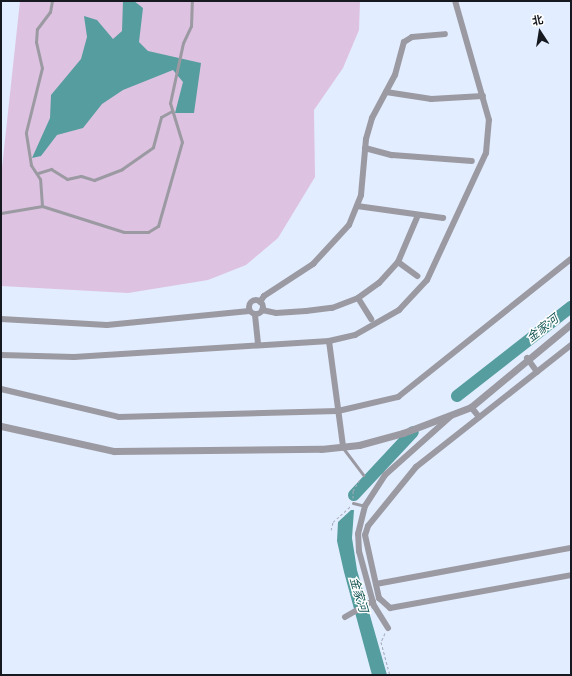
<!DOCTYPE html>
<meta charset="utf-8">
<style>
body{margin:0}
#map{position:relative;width:572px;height:676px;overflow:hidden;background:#e2edff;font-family:Jost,"Noto Sans SC",sans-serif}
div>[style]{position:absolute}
.green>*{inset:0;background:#dec2e1}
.water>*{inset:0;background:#559d9e}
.river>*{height:12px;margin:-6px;padding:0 6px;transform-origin:6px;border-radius:6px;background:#559d9e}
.path>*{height:1px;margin-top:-0.5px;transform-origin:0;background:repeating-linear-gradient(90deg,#a3abba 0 3px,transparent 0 5px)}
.service>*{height:3px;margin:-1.5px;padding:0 1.5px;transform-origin:1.5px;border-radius:1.5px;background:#9b9aa2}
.minor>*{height:6px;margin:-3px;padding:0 3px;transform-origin:3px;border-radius:3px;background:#9b9aa2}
.minor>.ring{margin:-3px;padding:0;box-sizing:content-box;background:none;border:6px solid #9b9aa2;border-radius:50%}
.tertiary>*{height:7px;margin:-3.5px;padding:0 3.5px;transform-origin:3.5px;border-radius:3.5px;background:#9b9aa2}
span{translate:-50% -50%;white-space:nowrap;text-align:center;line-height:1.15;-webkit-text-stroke:3px #fff;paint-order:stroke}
.water-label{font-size:12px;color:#185657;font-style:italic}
.frame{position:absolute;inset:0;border:2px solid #161a20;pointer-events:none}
.north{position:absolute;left:520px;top:12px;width:40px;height:40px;-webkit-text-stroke:3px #fff;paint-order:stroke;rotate:348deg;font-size:11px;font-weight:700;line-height:16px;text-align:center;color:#161a20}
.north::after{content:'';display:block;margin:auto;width:14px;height:18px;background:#161a20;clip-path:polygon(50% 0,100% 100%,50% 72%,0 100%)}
</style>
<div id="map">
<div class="green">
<div style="clip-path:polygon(20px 1px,360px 1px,359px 30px,343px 68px,314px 110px,315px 177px,278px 238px,246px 265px,208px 280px,128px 293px,1px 286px,1px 177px)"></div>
</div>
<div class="water">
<div style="clip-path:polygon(123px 1px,134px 1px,143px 8px,139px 42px,148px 51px,201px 63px,194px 113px,175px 113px,183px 82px,173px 70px,123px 90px,102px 104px,83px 128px,57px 135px,41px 156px,32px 158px,50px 118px,51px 95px,81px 59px,87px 37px,84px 16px,97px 20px,113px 39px,122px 31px)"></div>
<div style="clip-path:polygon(351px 510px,354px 510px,352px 538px,357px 570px,387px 675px,372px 675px,344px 572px,337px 541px,338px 522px)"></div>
</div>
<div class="river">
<div style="left:457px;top:396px;width:145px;rotate:-38deg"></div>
<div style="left:354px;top:495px;width:86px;rotate:-46.9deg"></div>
</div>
<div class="path">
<div style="left:353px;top:498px;width:7px;rotate:-90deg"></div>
<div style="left:353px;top:491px;width:14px;rotate:-60deg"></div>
<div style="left:331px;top:530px;width:8px;rotate:-76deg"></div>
<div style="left:333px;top:522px;width:24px;rotate:-42deg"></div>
<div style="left:385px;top:633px;width:10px;rotate:114deg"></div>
<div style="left:381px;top:642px;width:34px;rotate:75deg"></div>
</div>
<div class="service">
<div style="left:38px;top:173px;width:14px;rotate:-17deg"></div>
<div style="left:51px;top:169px;width:19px;rotate:32deg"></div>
<div style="left:67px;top:179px;width:14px;rotate:-12deg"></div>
<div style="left:81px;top:176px;width:14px;rotate:17deg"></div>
<div style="left:94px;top:180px;width:30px;rotate:-21deg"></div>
<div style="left:122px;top:169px;width:38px;rotate:-35deg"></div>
<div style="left:153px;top:147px;width:31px;rotate:-75deg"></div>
<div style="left:161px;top:117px;width:13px;rotate:-29deg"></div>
<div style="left:42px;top:206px;width:27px;rotate:-94deg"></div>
<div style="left:40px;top:179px;width:17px;rotate:-123deg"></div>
<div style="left:31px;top:165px;width:33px;rotate:-99deg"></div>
<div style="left:26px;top:132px;width:66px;rotate:-76deg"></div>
<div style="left:42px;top:68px;width:27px;rotate:-103deg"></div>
<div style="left:36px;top:42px;width:13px;rotate:-86deg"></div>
<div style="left:37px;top:29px;width:21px;rotate:-53deg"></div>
<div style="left:50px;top:12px;width:11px;rotate:-80deg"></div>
<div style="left:1px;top:213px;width:42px;rotate:-9.7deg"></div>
<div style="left:42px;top:206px;width:86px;rotate:17.6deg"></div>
<div style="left:124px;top:232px;width:24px"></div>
<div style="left:148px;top:232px;width:12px;rotate:-31deg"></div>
<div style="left:158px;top:226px;width:87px;rotate:-74.1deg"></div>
<div style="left:182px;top:142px;width:41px;rotate:-107.1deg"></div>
<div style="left:170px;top:103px;width:61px;rotate:-77.8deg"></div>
<div style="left:183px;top:43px;width:19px;rotate:-65deg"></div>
<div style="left:191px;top:26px;width:25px;rotate:-88deg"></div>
<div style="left:343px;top:448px;width:34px;rotate:53deg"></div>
<div style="left:353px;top:503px;width:12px;rotate:14deg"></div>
</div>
<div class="minor">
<div style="left:386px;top:92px;width:46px;rotate:8.8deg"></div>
<div style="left:431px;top:99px;width:52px;rotate:-3.3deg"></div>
<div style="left:365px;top:148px;width:28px;rotate:15deg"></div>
<div style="left:392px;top:155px;width:80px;rotate:4.3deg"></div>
<div style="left:357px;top:206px;width:87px;rotate:7.9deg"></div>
<div style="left:398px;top:262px;width:24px;rotate:36deg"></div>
<div style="left:358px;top:298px;width:25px;rotate:58deg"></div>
<div class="ring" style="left:249px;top:300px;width:8px;height:8px"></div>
<div style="left:260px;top:302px;width:7px;rotate:-56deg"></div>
<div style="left:264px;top:296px;width:59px;rotate:-33.1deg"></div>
<div style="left:313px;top:264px;width:53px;rotate:-47.3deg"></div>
<div style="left:349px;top:225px;width:32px;rotate:-68deg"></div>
<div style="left:361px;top:195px;width:56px;rotate:-84.9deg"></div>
<div style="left:366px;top:139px;width:22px;rotate:-74deg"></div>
<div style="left:372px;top:118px;width:49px;rotate:-61.9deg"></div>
<div style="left:395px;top:75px;width:34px;rotate:-75deg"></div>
<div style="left:404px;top:42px;width:9px;rotate:-32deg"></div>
<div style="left:412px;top:37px;width:33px;rotate:-5deg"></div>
<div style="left:262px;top:310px;width:14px;rotate:12deg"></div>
<div style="left:276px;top:313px;width:30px;rotate:-4deg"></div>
<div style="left:306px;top:311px;width:26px;rotate:-7deg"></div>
<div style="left:332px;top:308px;width:28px;rotate:-21deg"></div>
<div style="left:358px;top:298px;width:26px;rotate:-36deg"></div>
<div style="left:379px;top:283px;width:28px;rotate:-48deg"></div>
<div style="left:398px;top:262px;width:51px;rotate:-66.9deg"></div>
<div style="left:255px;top:315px;width:29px;rotate:84deg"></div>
<div style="left:1px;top:319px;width:106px;rotate:3.2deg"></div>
<div style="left:107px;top:325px;width:143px;rotate:-5.6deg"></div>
<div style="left:329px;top:341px;width:106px;rotate:82.4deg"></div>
<div style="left:571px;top:345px;width:197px;rotate:141.8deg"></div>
<div style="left:416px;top:467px;width:76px;rotate:129.1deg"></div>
<div style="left:368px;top:526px;width:9px;rotate:108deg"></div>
<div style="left:365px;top:535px;width:65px;rotate:77.5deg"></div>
<div style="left:379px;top:598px;width:15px;rotate:42deg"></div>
<div style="left:390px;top:608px;width:184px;rotate:-10.3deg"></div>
<div style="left:1px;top:355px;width:73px;rotate:1.6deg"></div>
<div style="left:74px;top:357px;width:256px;rotate:-3.6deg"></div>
<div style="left:329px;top:341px;width:27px;rotate:-13deg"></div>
<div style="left:355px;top:335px;width:51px;rotate:-29.6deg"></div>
<div style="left:399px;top:310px;width:41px;rotate:-47deg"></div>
<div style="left:427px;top:280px;width:140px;rotate:-65.1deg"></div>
<div style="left:486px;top:153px;width:33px;rotate:-85deg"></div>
<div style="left:489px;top:120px;width:124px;rotate:-105.9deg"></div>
<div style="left:527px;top:358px;width:17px;rotate:54deg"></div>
<div style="left:1px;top:389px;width:121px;rotate:13.3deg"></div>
<div style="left:119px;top:417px;width:219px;rotate:-1.6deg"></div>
<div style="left:338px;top:411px;width:62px;rotate:-13.1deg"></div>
<div style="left:398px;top:397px;width:221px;rotate:-38.6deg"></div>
<div style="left:471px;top:407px;width:13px;rotate:51deg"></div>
<div style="left:376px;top:584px;width:198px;rotate:-10.5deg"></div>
<div style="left:345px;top:617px;width:32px;rotate:-30deg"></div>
<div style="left:388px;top:628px;width:26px;rotate:-122deg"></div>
<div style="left:374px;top:606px;width:57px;rotate:-105.3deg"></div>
<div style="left:359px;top:551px;width:17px;rotate:-93deg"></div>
<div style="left:358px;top:534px;width:29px;rotate:-76deg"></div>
<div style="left:365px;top:506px;width:37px;rotate:-57deg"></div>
<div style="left:385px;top:475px;width:89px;rotate:-41.8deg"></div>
</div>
<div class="tertiary">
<div style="left:1px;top:426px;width:116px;rotate:12.5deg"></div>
<div style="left:114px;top:451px;width:207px;rotate:-0.6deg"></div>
<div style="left:321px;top:449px;width:38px;rotate:-6deg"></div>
<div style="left:359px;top:445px;width:46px;rotate:-15.3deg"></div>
<div style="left:403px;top:433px;width:73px;rotate:-20.9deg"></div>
<div style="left:471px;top:407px;width:130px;rotate:-39.7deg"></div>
</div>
<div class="water-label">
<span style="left:543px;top:329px;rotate:-38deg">金家河</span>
<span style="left:358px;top:595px;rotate:74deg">金家河</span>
</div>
<div class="frame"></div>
<div class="north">北</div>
</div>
